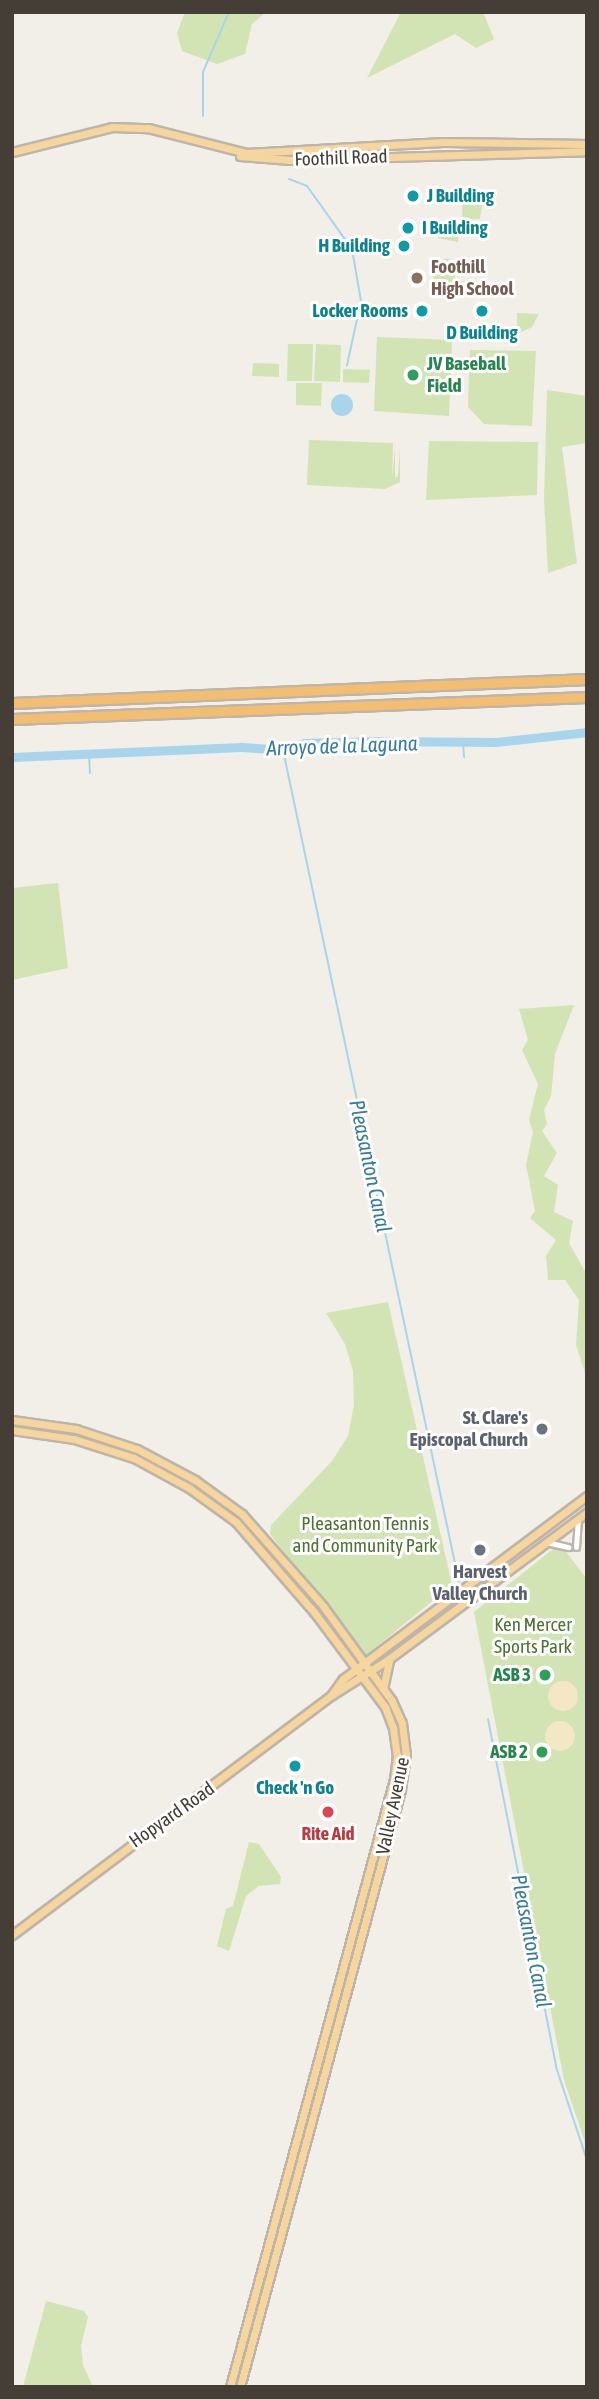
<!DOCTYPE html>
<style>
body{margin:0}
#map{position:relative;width:599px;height:2399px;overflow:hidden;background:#f2eee8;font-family:"Asap Condensed",sans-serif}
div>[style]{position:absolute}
.green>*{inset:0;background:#d2e4b3}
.sand>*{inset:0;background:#f4e7c6}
.round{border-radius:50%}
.water>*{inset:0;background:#a8d5eb}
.stream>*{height:2px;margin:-1px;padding:0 1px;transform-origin:1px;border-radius:1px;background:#a8d5eb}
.river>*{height:9px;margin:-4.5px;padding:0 4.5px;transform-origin:4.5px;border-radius:4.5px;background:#a8d5eb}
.roads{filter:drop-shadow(2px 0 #bdb5ab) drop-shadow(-2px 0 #bdb5ab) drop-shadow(0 2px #bdb5ab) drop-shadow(0 -2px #bdb5ab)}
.minor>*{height:5px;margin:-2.5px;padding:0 2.5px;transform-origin:2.5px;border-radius:2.5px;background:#fff}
.major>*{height:7px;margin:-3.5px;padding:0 3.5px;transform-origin:3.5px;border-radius:3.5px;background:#f6d69d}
.highway>*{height:9px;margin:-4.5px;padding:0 4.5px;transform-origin:4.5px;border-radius:4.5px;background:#f3be72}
.dots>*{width:19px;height:19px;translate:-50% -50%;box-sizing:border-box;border:4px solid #fff;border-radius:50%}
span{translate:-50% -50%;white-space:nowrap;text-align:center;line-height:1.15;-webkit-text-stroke:6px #fff;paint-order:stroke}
.street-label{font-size:19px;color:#453e37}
.culture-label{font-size:19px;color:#0d838f;font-weight:700}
.left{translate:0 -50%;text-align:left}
.right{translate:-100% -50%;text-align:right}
.education-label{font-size:19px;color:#785e54;font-weight:700}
.leisure-label{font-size:19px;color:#27864d;font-weight:700}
.worship-label{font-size:19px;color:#5b616d;font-weight:700}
.park-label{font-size:19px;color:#4e722f}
.health-label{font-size:19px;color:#be3a42;font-weight:700}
.water-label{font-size:21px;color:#367ca1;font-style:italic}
.frame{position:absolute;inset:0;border:14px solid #453e37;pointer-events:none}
</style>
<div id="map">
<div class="green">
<div style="clip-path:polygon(185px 12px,266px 12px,252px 24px,245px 54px,217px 64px,182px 51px,177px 33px)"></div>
<div style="clip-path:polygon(401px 12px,483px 12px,494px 39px,476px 48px,455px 34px,367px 78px)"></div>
<div style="clip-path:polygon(463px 190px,484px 193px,480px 219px,462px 220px)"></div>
<div style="clip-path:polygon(434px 222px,458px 224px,458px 242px,438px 238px)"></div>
<div style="clip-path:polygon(448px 258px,453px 263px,457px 289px,443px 289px,433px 277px,435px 262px)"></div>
<div style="clip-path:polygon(517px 313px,539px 314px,532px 327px,517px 334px)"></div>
<div style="clip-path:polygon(377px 337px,452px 340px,449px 416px,374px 411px)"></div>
<div style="clip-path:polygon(288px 344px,313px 344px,312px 381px,287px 381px)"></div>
<div style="clip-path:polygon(316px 344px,341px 345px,340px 382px,314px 381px)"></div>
<div style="clip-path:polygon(470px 350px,536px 351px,532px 426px,484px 424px,468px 407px)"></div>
<div style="clip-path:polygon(253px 363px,279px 364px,279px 377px,252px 376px)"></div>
<div style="clip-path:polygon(343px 369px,370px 370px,369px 383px,343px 382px)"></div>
<div style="clip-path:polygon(296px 383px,322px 383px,321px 406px,296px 405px)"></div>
<div style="clip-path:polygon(547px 390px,587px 396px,587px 443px,562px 447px,577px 563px,548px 573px,544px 499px)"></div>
<div style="clip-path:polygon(309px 440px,393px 443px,392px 478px,395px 448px,395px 478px,398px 476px,400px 448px,400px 482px,385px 489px,307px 485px)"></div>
<div style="clip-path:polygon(429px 441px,538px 442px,537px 495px,426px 500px)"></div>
<div style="clip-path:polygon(58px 883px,68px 968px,12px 980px,12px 888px)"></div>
<div style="clip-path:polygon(574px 1005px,555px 1054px,551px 1096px,544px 1110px,547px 1124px,542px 1131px,557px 1153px,544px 1176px,558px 1185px,554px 1212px,573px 1221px,569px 1243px,587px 1275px,587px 1379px,576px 1345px,579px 1300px,565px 1280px,548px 1280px,546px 1256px,556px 1240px,530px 1218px,535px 1211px,526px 1165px,533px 1132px,529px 1120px,538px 1084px,522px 1050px,528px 1040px,519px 1009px)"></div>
<div style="clip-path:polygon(388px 1302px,452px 1585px,365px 1656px,270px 1534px,271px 1525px,332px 1461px,348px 1436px,354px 1405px,353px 1371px,345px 1344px,326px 1313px)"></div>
<div style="clip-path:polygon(553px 1549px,564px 1549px,587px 1579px,587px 2148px,564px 2080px,474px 1612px)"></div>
<div style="clip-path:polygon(249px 1842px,259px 1844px,281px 1877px,280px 1884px,259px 1886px,246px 1896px,229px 1951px,217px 1946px,226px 1909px,233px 1906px)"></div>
<div style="clip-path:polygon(46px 2301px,84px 2311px,88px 2317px,81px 2346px,83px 2365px,93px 2387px,23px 2387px)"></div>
</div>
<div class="sand">
<div class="round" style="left:548px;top:1681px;width:30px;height:30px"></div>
<div class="round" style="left:545px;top:1721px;width:30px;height:30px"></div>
</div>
<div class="water">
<div class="round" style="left:331px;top:394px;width:22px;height:22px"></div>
</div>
<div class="stream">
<div style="left:203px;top:116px;width:44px;rotate:-90deg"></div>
<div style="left:203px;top:72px;width:65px;rotate:-66.6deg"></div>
<div style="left:289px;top:179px;width:19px;rotate:21deg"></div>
<div style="left:307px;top:186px;width:77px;rotate:54.5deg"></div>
<div style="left:352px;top:249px;width:53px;rotate:80.2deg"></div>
<div style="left:361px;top:301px;width:66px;rotate:102.3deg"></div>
<div style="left:463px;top:742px;width:15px;rotate:86deg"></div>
<div style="left:283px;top:750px;width:850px;rotate:78.06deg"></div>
<div style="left:89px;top:754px;width:19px;rotate:87deg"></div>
<div style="left:488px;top:1719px;width:358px;rotate:78.9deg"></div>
<div style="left:557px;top:2070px;width:95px;rotate:71.6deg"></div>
</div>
<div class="river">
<div style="left:12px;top:757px;width:230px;rotate:-2.5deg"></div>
<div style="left:242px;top:747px;width:41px;rotate:4.2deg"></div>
<div style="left:283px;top:750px;width:23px;rotate:-18deg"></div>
<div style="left:305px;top:743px;width:72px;rotate:-1.6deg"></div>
<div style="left:377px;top:741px;width:119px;rotate:0.5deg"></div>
<div style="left:496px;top:742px;width:92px;rotate:-6.3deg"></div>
</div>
<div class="roads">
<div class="minor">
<div style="left:546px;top:1542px;width:23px;rotate:13deg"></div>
<div style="left:576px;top:1547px;width:27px;rotate:-86deg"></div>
</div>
<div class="major">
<div style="left:12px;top:152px;width:103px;rotate:-14deg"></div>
<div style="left:112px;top:127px;width:36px;rotate:2deg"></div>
<div style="left:148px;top:128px;width:101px;rotate:14.3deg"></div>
<div style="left:246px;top:153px;width:197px;rotate:-3.2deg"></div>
<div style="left:443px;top:142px;width:144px;rotate:0.8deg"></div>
<div style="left:240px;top:156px;width:50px;rotate:4.6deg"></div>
<div style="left:290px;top:160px;width:297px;rotate:-1.7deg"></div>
<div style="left:12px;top:1420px;width:65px;rotate:8deg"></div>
<div style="left:76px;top:1429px;width:64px;rotate:18.2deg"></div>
<div style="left:137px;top:1449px;width:66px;rotate:28.1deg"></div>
<div style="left:195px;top:1480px;width:58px;rotate:35.9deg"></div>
<div style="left:242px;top:1514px;width:123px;rotate:48.6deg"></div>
<div style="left:323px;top:1606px;width:117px;rotate:54deg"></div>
<div style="left:392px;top:1701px;width:24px;rotate:66deg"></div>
<div style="left:402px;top:1723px;width:31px;rotate:83deg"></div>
<div style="left:406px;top:1754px;width:36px;rotate:98deg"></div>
<div style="left:401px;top:1790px;width:618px;rotate:105.09deg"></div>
<div style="left:12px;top:1430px;width:63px;rotate:8.3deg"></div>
<div style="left:74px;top:1439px;width:63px;rotate:17.6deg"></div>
<div style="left:134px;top:1458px;width:63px;rotate:28.6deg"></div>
<div style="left:189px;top:1488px;width:58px;rotate:35.9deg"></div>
<div style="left:236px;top:1522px;width:119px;rotate:49.1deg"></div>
<div style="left:314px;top:1612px;width:119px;rotate:53.2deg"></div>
<div style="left:385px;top:1707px;width:22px;rotate:69deg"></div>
<div style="left:393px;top:1728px;width:27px;rotate:82deg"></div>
<div style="left:397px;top:1755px;width:24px;rotate:97deg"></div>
<div style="left:394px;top:1779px;width:630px;rotate:105.1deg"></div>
<div style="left:383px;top:1689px;width:30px;rotate:-78deg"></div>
<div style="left:332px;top:1694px;width:19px;rotate:-54deg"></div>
<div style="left:343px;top:1679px;width:305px;rotate:-36.9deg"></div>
<div style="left:12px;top:1935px;width:400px;rotate:-36.9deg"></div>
<div style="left:332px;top:1695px;width:64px;rotate:-32.2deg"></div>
<div style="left:386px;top:1661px;width:250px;rotate:-36.5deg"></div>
</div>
<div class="highway">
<div style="left:12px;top:703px;width:576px;rotate:-2.39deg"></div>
<div style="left:12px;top:719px;width:575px;rotate:-2.19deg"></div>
</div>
</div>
<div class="dots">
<div style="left:413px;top:196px;background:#0f9aa8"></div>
<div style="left:408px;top:228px;background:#0f9aa8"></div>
<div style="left:404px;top:246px;background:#0f9aa8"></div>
<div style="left:417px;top:278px;background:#8d6e63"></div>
<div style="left:422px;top:311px;background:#0f9aa8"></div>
<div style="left:482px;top:311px;background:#0f9aa8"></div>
<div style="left:413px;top:375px;background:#2e9e5b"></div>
<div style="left:542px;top:1429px;background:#6b7280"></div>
<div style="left:480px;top:1550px;background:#6b7280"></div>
<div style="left:545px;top:1675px;background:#2e9e5b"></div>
<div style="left:542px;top:1752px;background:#2e9e5b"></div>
<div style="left:295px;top:1766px;background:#0f9aa8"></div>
<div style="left:328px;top:1812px;background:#e0444e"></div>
</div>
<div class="street-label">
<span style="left:341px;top:158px;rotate:-2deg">Foothill Road</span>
<span style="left:393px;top:1806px;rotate:-78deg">Valley Avenue</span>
<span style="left:172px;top:1815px;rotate:-35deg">Hopyard Road</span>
</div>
<div class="culture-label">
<span class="left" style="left:427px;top:196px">J Building</span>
<span class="left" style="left:422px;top:228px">I Building</span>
<span class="right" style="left:390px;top:246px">H Building</span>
<span class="right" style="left:408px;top:311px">Locker Rooms</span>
<span style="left:482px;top:333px">D Building</span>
<span style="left:295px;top:1788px">Check 'n Go</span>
</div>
<div class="education-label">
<span class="left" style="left:431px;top:278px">Foothill<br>High School</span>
</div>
<div class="leisure-label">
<span class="left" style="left:427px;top:375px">JV Baseball<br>Field</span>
<span class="right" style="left:531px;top:1675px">ASB 3</span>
<span class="right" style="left:528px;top:1752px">ASB 2</span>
</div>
<div class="worship-label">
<span class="right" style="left:528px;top:1429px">St. Clare's<br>Episcopal Church</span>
<span style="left:480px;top:1583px">Harvest<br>Valley Church</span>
</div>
<div class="park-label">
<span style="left:365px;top:1535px">Pleasanton Tennis<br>and Community Park</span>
<span style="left:533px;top:1636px">Ken Mercer<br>Sports Park</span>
</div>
<div class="health-label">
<span style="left:328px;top:1834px">Rite Aid</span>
</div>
<div class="water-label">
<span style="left:342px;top:745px;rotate:-2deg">Arroyo de la Laguna</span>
<span style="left:371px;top:1166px;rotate:78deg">Pleasanton Canal</span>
<span style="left:532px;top:1941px;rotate:79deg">Pleasanton Canal</span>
</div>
<div class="frame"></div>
</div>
